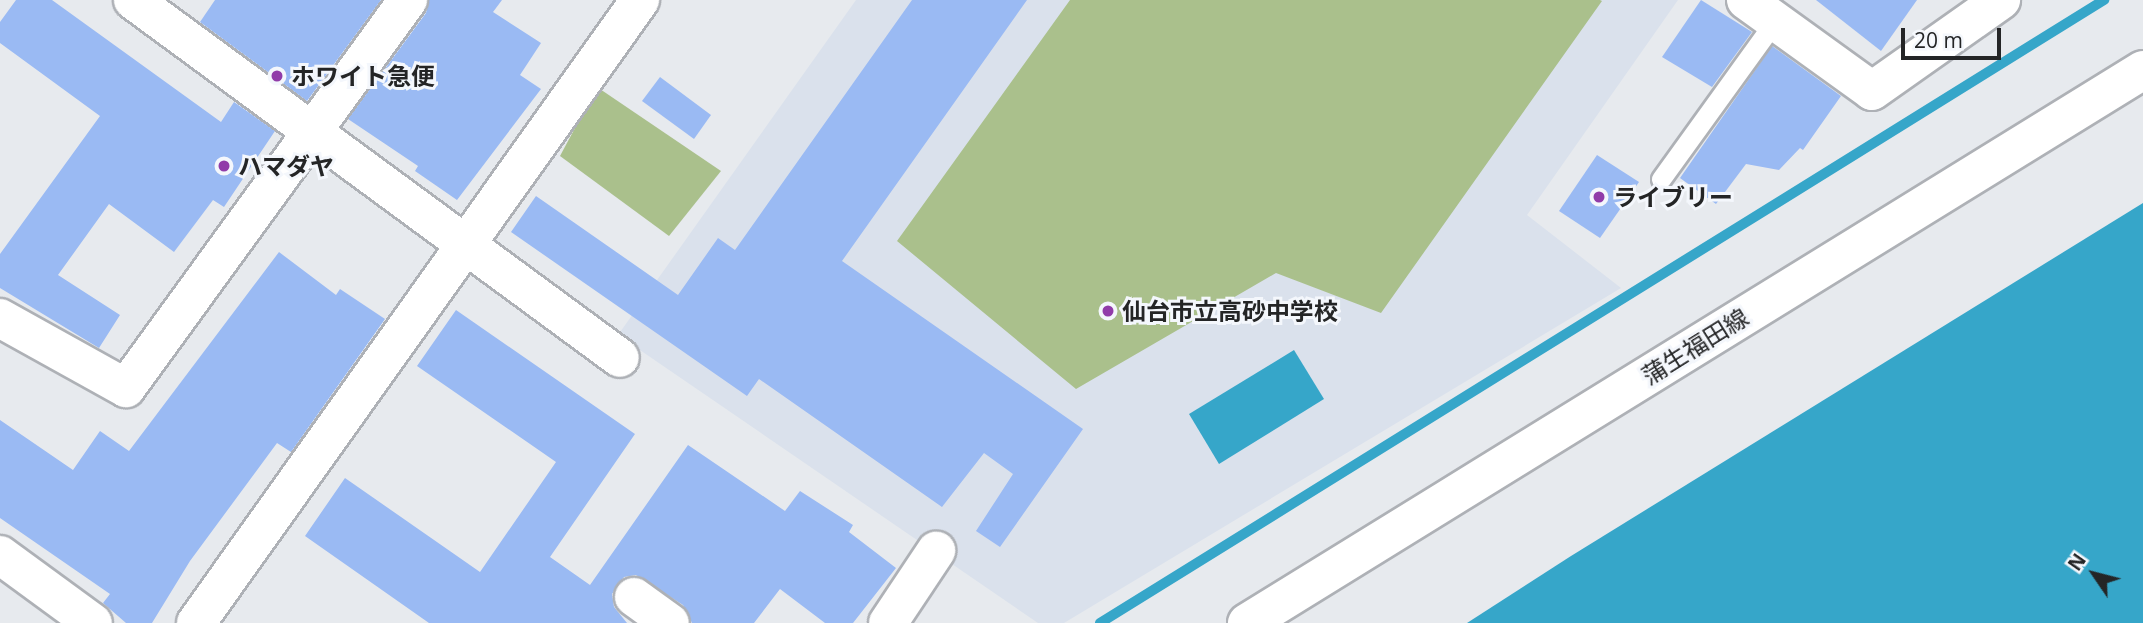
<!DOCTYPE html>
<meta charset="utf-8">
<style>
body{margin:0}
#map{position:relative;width:2143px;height:623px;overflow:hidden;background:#e7eaee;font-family:"Open Sans","Noto Sans JP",sans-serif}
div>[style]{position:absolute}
.built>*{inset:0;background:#dae1ec}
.green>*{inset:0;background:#aac08c}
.water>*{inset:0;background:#36a6c9}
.stream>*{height:10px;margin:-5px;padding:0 5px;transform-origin:5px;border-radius:5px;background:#36a6c9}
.building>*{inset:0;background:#9abaf3}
.roads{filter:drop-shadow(2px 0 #aeb1b6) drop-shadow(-2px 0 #aeb1b6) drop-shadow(0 2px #aeb1b6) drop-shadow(0 -2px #aeb1b6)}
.lane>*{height:19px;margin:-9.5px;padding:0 9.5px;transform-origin:9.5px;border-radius:9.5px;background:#fff}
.street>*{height:38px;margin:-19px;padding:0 19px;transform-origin:19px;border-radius:19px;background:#fff}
.secondary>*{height:38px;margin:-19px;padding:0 19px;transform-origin:19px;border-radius:19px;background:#fff}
.dots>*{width:19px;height:19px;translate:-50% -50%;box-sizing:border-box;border:4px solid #f4f7fc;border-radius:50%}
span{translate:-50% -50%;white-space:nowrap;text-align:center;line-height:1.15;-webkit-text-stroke:6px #f4f7fc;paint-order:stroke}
.poi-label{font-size:24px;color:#242526;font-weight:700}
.left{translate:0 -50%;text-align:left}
.street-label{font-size:24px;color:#242526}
.north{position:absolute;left:2059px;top:539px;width:70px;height:70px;-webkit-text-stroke:5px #f4f7fc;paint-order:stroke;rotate:305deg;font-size:19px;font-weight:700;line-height:28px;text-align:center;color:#242526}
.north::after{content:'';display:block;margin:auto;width:24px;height:32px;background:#242526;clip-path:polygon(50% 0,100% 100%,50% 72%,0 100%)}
.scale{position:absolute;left:1901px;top:28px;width:100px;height:32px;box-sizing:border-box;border:4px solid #242526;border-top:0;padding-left:9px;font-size:21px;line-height:24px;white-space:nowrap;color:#242526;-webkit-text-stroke:5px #f4f7fc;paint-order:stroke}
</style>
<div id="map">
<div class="built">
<div style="clip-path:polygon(856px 0,1678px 0,1527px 215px,1621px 288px,1064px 623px,1038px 623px,618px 335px)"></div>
</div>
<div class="green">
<div style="clip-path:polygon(1070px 0,1600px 0,1602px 1px,1381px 313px,1276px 273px,1076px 389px,897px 241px)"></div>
<div style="clip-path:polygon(597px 87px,721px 171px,669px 236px,560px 156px)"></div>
</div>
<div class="water">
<div style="clip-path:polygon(2143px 203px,2143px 623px,1467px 623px,1571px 556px)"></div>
<div style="clip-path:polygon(1294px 350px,1324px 399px,1219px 464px,1189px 414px)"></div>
</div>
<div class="stream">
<div style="left:1100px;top:623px;width:1182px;rotate:-31.82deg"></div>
</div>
<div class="building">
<div style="clip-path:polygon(16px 0,52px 0,221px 122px,234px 102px,275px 131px,224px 207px,213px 200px,174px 252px,109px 204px,58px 275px,120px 315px,99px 348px,0 288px,0 254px,100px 116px,0 43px,0 22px)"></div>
<div style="clip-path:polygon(215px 0,381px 0,307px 101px,200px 22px)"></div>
<div style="clip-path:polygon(429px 0,502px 0,493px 12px,541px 43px,520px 75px,541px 89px,457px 200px,415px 171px,418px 166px,348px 119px,426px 13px)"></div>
<div style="clip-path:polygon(912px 0,1027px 0,842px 261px,1083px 429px,1000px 547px,976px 531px,1013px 474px,984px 453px,942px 507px,759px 379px,747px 396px,511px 232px,536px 196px,678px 295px,718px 238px,735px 250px)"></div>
<div style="clip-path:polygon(1701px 0,1752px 32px,1712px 87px,1662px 57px)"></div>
<div style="clip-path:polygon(1816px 0,1917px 0,1881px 51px)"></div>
<div style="clip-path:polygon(1772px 46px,1841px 96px,1803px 150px,1800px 148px,1779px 170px,1746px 164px,1716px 204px,1680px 178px)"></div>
<div style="clip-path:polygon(660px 77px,711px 115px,694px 139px,642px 101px)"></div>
<div style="clip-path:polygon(1597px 155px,1639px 182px,1600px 238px,1559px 211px)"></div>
<div style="clip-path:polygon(279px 252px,336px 295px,340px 289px,385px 319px,291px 452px,277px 443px,190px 561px,152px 623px,126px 623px,103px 603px,110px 594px,0 518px,0 420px,73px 470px,100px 431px,129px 451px)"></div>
<div style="clip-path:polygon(456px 310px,635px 434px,550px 557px,590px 585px,688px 445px,785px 511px,800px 491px,853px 525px,849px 532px,896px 568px,853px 623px,825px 623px,780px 589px,754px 623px,692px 623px,683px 605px,636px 575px,624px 577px,612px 594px,614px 607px,627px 623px,429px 623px,305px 536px,345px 478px,480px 572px,556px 462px,417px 366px)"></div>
</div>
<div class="roads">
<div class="lane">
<div style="left:1661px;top:179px;width:195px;rotate:-54.2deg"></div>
</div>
<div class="street">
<div style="left:133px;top:0;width:604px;rotate:36.32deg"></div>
<div style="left:1746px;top:0;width:155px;rotate:35.8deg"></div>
<div style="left:1872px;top:91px;width:158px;rotate:-35.2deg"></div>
<div style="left:0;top:318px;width:144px;rotate:29.1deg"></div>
<div style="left:126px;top:388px;width:480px;rotate:-54deg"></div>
<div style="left:0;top:555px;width:115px;rotate:36.2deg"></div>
<div style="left:634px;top:597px;width:44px;rotate:35.8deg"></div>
<div style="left:196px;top:623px;width:765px;rotate:-54.52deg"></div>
<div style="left:888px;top:623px;width:87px;rotate:-56.3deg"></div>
</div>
<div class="secondary">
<div style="left:1247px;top:623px;width:1053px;rotate:-31.68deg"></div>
</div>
</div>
<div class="dots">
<div style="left:277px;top:76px;background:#913ca9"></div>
<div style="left:224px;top:166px;background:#913ca9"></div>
<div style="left:1599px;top:197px;background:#913ca9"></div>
<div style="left:1108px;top:311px;background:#913ca9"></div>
</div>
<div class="poi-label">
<span class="left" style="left:291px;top:76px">ホワイト急便</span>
<span class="left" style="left:238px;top:166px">ハマダヤ</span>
<span class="left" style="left:1613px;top:197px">ライブリー</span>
<span class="left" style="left:1122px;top:311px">仙台市立高砂中学校</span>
</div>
<div class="street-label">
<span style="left:1695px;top:346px;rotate:-32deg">蒲生福田線</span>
</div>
<div class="north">N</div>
<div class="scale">20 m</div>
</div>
